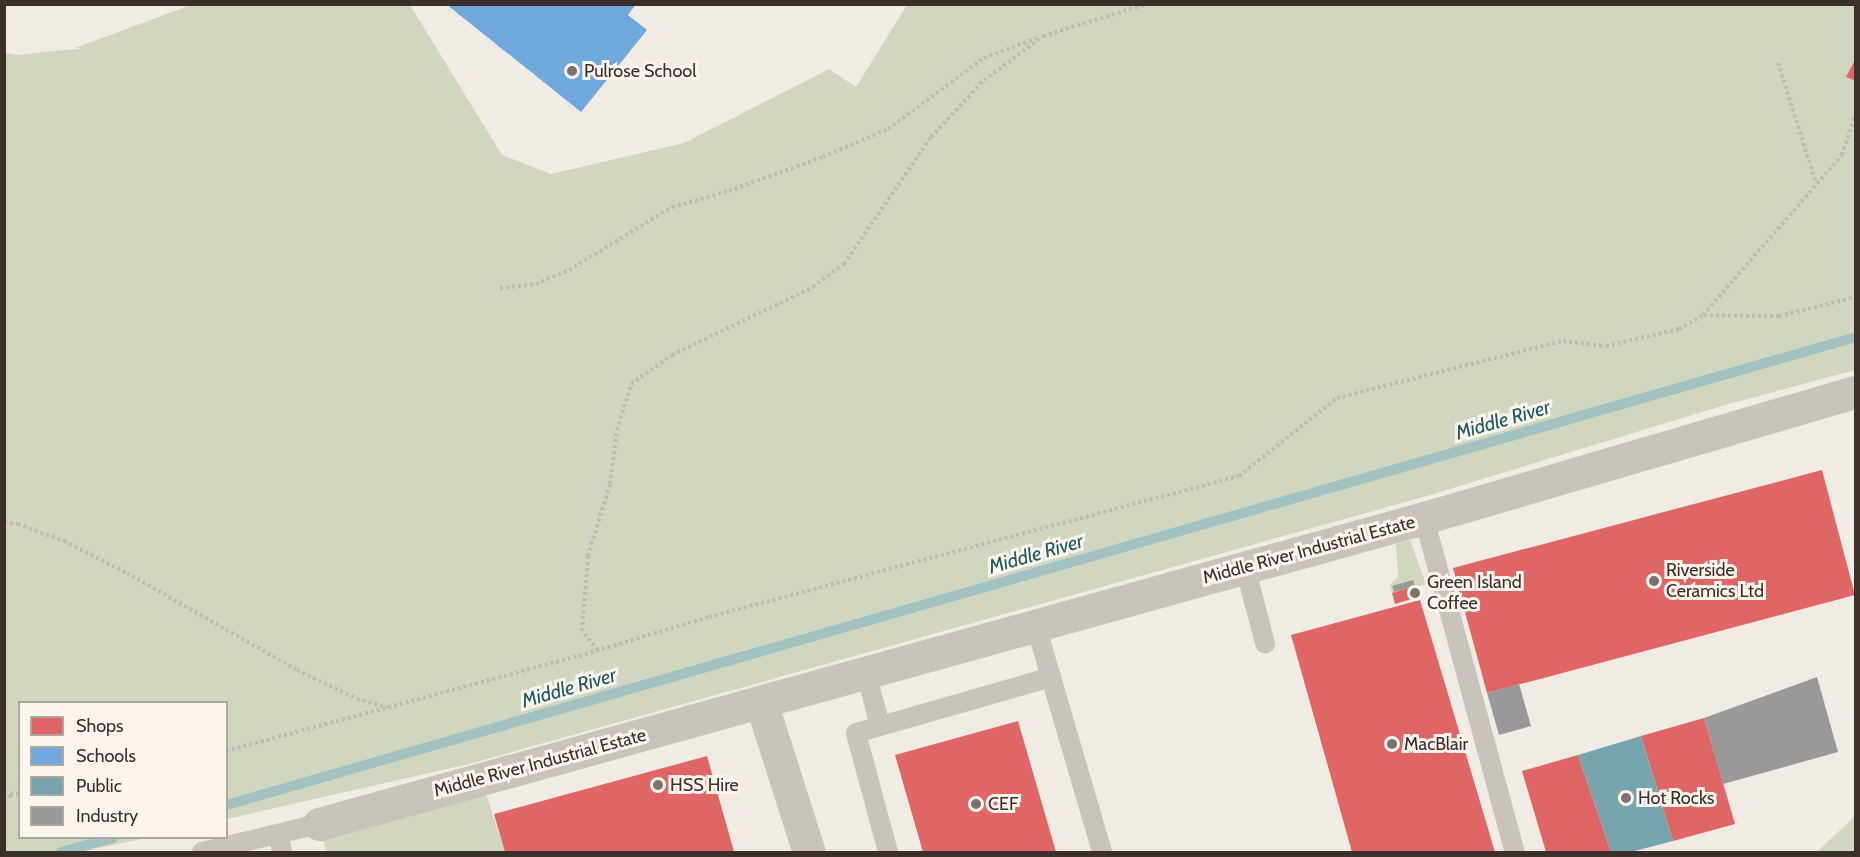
<!DOCTYPE html>
<style>
body{margin:0}
#map{position:relative;width:1860px;height:857px;overflow:hidden;background:#f0ebe5;font-family:Cabin,sans-serif}
div>[style]{position:absolute}
.green>*{inset:0;background:#d1d6bf}
.shops>*{inset:0;background:#e06666}
.schools>*{inset:0;background:#6fa8dc}
.public>*{inset:0;background:#76a5af}
.industry>*{inset:0;background:#999}
.stream>*{height:10px;margin:-5px;padding:0 5px;transform-origin:5px;border-radius:5px;background:#a1c2c1}
.path>*{height:4px;margin-top:-2px;transform-origin:0;background:repeating-linear-gradient(90deg,#c2bbb6 0 3px,transparent 0 6px)}
.lane>*{height:20px;margin:-10px;padding:0 10px;transform-origin:10px;border-radius:10px;background:#c9c3be}
.street>*{height:33px;margin:-16.5px;padding:0 16.5px;transform-origin:16.5px;border-radius:16.5px;background:#c9c3be}
.dots>*{width:16px;height:16px;translate:-50% -50%;box-sizing:border-box;border:3px solid #fbf5ee;border-radius:50%}
span{translate:-50% -50%;white-space:nowrap;text-align:center;line-height:1.15;-webkit-text-stroke:6px #fbf5ee;paint-order:stroke}
.poi-label{font-size:18px;color:#3b302b}
.left{translate:0 -50%;text-align:left}
.street-label{font-size:18px;color:#3b302b}
.water-label{font-size:20px;color:#1f5a5e;font-style:italic}
.frame{position:absolute;inset:0;border:6px solid #3b302b;pointer-events:none}
.legend{position:absolute;left:18px;top:701px;width:210px;height:138px;box-sizing:border-box;background:#fbf5ee;border:2px solid #aea6a0;margin:0;padding:8px 10px;list-style:none;font-size:18px;color:#3b302b}
.legend li{display:flex;align-items:center;gap:12px;height:30px}
.legend b{width:30px;border:2px solid #aea6a0}
</style>
<div id="map">
<div class="green">
<div style="clip-path:polygon(191px 5px,410px 5px,502px 155px,551px 174px,684px 143px,829px 69px,856px 87px,907px 5px,1855px 5px,1855px 370px,1725px 405px,1430px 495px,469px 764px,227px 819px,226px 702px,20px 702px,20px 838px,146px 838px,80px 852px,5px 852px,4px 53px,17px 55px,85px 48px,75px 48px)"></div>
<div style="clip-path:polygon(1410px 540px,1426px 584px,1392px 593px,1390px 585px,1398px 577px,1396px 544px)"></div>
<div style="clip-path:polygon(486px 794px,505px 852px,327px 852px,323px 840px)"></div>
<div style="clip-path:polygon(1855px 816px,1855px 852px,1817px 852px)"></div>
</div>
<div class="shops">
<div style="clip-path:polygon(1856px 58px,1856px 81px,1846px 77px)"></div>
<div style="clip-path:polygon(1822px 470px,1855px 595px,1487px 693px,1453px 568px)"></div>
<div style="clip-path:polygon(1415px 586px,1418px 597px,1395px 604px,1392px 593px)"></div>
<div style="clip-path:polygon(1420px 600px,1495px 852px,1352px 852px,1291px 635px)"></div>
<div style="clip-path:polygon(1704px 718px,1735px 824px,1673px 841px,1641px 736px)"></div>
<div style="clip-path:polygon(1018px 721px,1056px 852px,923px 852px,895px 755px)"></div>
<div style="clip-path:polygon(1578px 755px,1611px 852px,1546px 852px,1522px 771px)"></div>
<div style="clip-path:polygon(707px 756px,734px 852px,505px 852px,494px 814px)"></div>
</div>
<div class="schools">
<div style="clip-path:polygon(446px 4px,636px 4px,628px 15px,647px 30px,581px 112px)"></div>
</div>
<div class="public">
<div style="clip-path:polygon(1641px 736px,1673px 841px,1631px 852px,1611px 852px,1578px 755px)"></div>
</div>
<div class="industry">
<div style="clip-path:polygon(1413px 580px,1415px 586px,1394px 592px,1392px 586px)"></div>
<div style="clip-path:polygon(1817px 677px,1838px 752px,1723px 784px,1704px 718px)"></div>
<div style="clip-path:polygon(1519px 684px,1531px 726px,1499px 735px,1487px 693px)"></div>
</div>
<div class="stream">
<div style="left:226px;top:805px;width:1696px;rotate:-16.02deg"></div>
<div style="left:61px;top:852px;width:54px;rotate:-15.1deg"></div>
</div>
<div class="path">
<div style="left:1778px;top:63px;width:126px;rotate:72.4deg"></div>
<div style="left:500px;top:288px;width:36px;rotate:-6deg"></div>
<div style="left:536px;top:284px;width:36px;rotate:-23deg"></div>
<div style="left:569px;top:270px;width:121px;rotate:-31.5deg"></div>
<div style="left:672px;top:207px;width:59px;rotate:-15.7deg"></div>
<div style="left:729px;top:191px;width:100px;rotate:-19.9deg"></div>
<div style="left:823px;top:157px;width:71px;rotate:-23.3deg"></div>
<div style="left:888px;top:129px;width:119px;rotate:-36.5deg"></div>
<div style="left:984px;top:58px;width:57px;rotate:-20.7deg"></div>
<div style="left:1704px;top:315px;width:75px;rotate:0.8deg"></div>
<div style="left:1779px;top:316px;width:79px;rotate:-13.9deg"></div>
<div style="left:4px;top:522px;width:14px;rotate:8deg"></div>
<div style="left:18px;top:524px;width:49px;rotate:20.3deg"></div>
<div style="left:64px;top:541px;width:71px;rotate:26.9deg"></div>
<div style="left:127px;top:573px;width:196px;rotate:29.7deg"></div>
<div style="left:297px;top:670px;width:67px;rotate:25.8deg"></div>
<div style="left:357px;top:699px;width:31px;rotate:15deg"></div>
<div style="left:598px;top:650px;width:25px;rotate:-130deg"></div>
<div style="left:582px;top:631px;width:75px;rotate:-85.4deg"></div>
<div style="left:588px;top:556px;width:75px;rotate:-73deg"></div>
<div style="left:610px;top:484px;width:54px;rotate:-82.6deg"></div>
<div style="left:617px;top:430px;width:48px;rotate:-73.1deg"></div>
<div style="left:631px;top:384px;width:50px;rotate:-35.3deg"></div>
<div style="left:672px;top:355px;width:157px;rotate:-25.7deg"></div>
<div style="left:813px;top:287px;width:39px;rotate:-37deg"></div>
<div style="left:844px;top:264px;width:154px;rotate:-55.6deg"></div>
<div style="left:931px;top:137px;width:78px;rotate:-47.1deg"></div>
<div style="left:984px;top:80px;width:74px;rotate:-36.7deg"></div>
<div style="left:1043px;top:36px;width:109px;rotate:-17.1deg"></div>
<div style="left:226px;top:751px;width:366px;rotate:-15.1deg"></div>
<div style="left:579px;top:656px;width:136px;rotate:-16.7deg"></div>
<div style="left:709px;top:617px;width:548px;rotate:-14.9deg"></div>
<div style="left:1239px;top:476px;width:125px;rotate:-38.5deg"></div>
<div style="left:1337px;top:398px;width:233px;rotate:-14.2deg"></div>
<div style="left:1563px;top:341px;width:43px;rotate:6.6deg"></div>
<div style="left:1606px;top:346px;width:75px;rotate:-13.1deg"></div>
<div style="left:1679px;top:329px;width:28px;rotate:-30deg"></div>
<div style="left:1703px;top:315px;width:212px;rotate:-49deg"></div>
<div style="left:1842px;top:155px;width:40px;rotate:-72deg"></div>
<div style="left:4px;top:793px;width:16px;rotate:4deg"></div>
<div style="left:4px;top:801px;width:11px;rotate:-38deg"></div>
</div>
<div class="lane">
<div style="left:1424px;top:518px;width:346px;rotate:74.8deg"></div>
<div style="left:1245px;top:567px;width:79px;rotate:75.3deg"></div>
<div style="left:1036px;top:626px;width:235px;rotate:73.7deg"></div>
<div style="left:866px;top:672px;width:56px;rotate:75.5deg"></div>
<div style="left:279px;top:835px;width:17px;rotate:80deg"></div>
<div style="left:202px;top:852px;width:120px;rotate:-13.5deg"></div>
<div style="left:888px;top:852px;width:123px;rotate:-105.1deg"></div>
<div style="left:856px;top:733px;width:203px;rotate:-16deg"></div>
</div>
<div class="street">
<div style="left:761px;top:702px;width:157px;rotate:72.3deg"></div>
<div style="left:319px;top:824px;width:1147px;rotate:-15.48deg"></div>
<div style="left:1424px;top:518px;width:450px;rotate:-16.3deg"></div>
</div>
<div class="dots">
<div style="left:572px;top:71px;background:#7a716c"></div>
<div style="left:1654px;top:581px;background:#7a716c"></div>
<div style="left:1415px;top:593px;background:#7a716c"></div>
<div style="left:1392px;top:744px;background:#7a716c"></div>
<div style="left:658px;top:785px;background:#7a716c"></div>
<div style="left:1626px;top:798px;background:#7a716c"></div>
<div style="left:976px;top:804px;background:#7a716c"></div>
</div>
<div class="poi-label">
<span class="left" style="left:584px;top:71px">Pulrose School</span>
<span class="left" style="left:1666px;top:581px">Riverside<br>Ceramics Ltd</span>
<span class="left" style="left:1427px;top:593px">Green Island<br>Coffee</span>
<span class="left" style="left:1404px;top:744px">MacBlair</span>
<span class="left" style="left:670px;top:785px">HSS Hire</span>
<span class="left" style="left:1638px;top:798px">Hot Rocks</span>
<span class="left" style="left:988px;top:804px">CEF</span>
</div>
<div class="street-label">
<span style="left:1309px;top:550px;rotate:-15deg">Middle River Industrial Estate</span>
<span style="left:540px;top:763px;rotate:-15deg">Middle River Industrial Estate</span>
</div>
<div class="water-label">
<span style="left:1503px;top:420px;rotate:-16deg">Middle River</span>
<span style="left:1036px;top:554px;rotate:-16deg">Middle River</span>
<span style="left:569px;top:688px;rotate:-16deg">Middle River</span>
</div>
<div class="frame"></div>
<ul class="legend">
<li><b style="height:16px;background:#e06666"></b>Shops</li>
<li><b style="height:16px;background:#6fa8dc"></b>Schools</li>
<li><b style="height:16px;background:#76a5af"></b>Public</li>
<li><b style="height:16px;background:#999"></b>Industry</li>
</ul>
</div>
